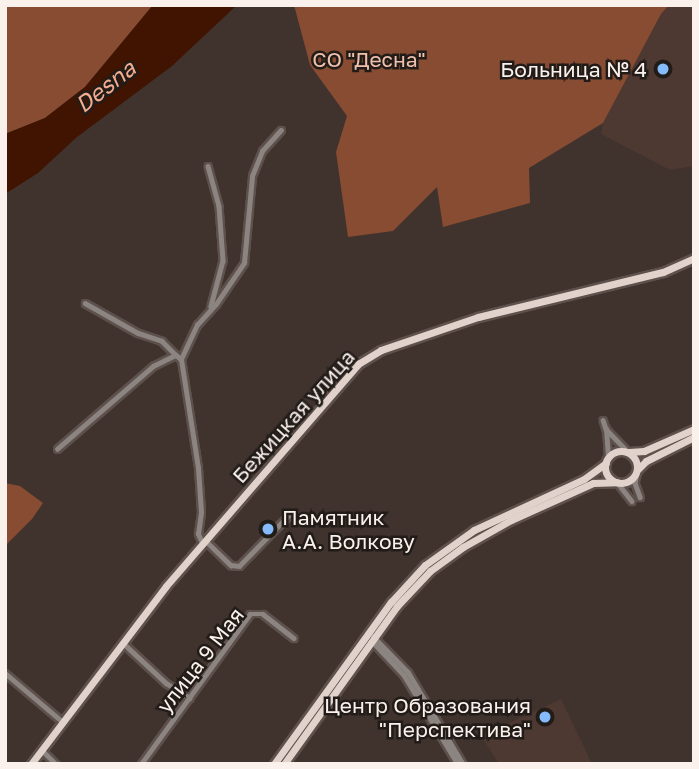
<!DOCTYPE html>
<meta charset="utf-8">
<style>
body{margin:0}
#map{position:relative;width:699px;height:769px;overflow:hidden;background:#40322d;font-family:"Golos Text",sans-serif}
div>[style]{position:absolute}
.built>*{inset:0;background:#4d3931}
.green>*{inset:0;background:#884c32}
.water>*{inset:0;background:#401400}
.roads{filter:drop-shadow(2px 0 #5e514c) drop-shadow(-2px 0 #5e514c) drop-shadow(0 2px #5e514c) drop-shadow(0 -2px #5e514c)}
.minor>*{height:4.5px;margin:-2.25px;padding:0 2.25px;transform-origin:2.25px;border-radius:2.25px;background:#8b8481}
.primary>*{height:7px;margin:-3.5px;padding:0 3.5px;transform-origin:3.5px;border-radius:3.5px;background:#e1d2cc}
.primary>.ring{margin:-3.5px;padding:0;box-sizing:content-box;background:none;border:7px solid #e1d2cc;border-radius:50%}
.dots>*{width:19px;height:19px;translate:-50% -50%;box-sizing:border-box;border:4px solid #221c19;border-radius:50%}
span{translate:-50% -50%;white-space:nowrap;text-align:center;line-height:1.15;-webkit-text-stroke:5px #221c19;paint-order:stroke}
.park-label{font-size:21px;color:#f1c0ac}
.poi-label{font-size:21px;color:#faf1ed}
.right{translate:-100% -50%;text-align:right}
.left{translate:0 -50%;text-align:left}
.street-label{font-size:21px;color:#faf1ed}
.water-label{font-size:23px;color:#f4ac8e;font-style:italic}
.frame{position:absolute;inset:0;border:7px solid #faf1ed;pointer-events:none}
</style>
<div id="map">
<div class="built">
<div style="clip-path:polygon(669px 5px,694px 5px,694px 166px,670px 170px,601px 134px,603px 123px,661px 14px)"></div>
<div style="clip-path:polygon(561px 699px,592px 764px,499px 764px,481px 736px)"></div>
</div>
<div class="green">
<div style="clip-path:polygon(5px 5px,153px 5px,85px 87px,45px 118px,5px 134px)"></div>
<div style="clip-path:polygon(294px 5px,669px 5px,661px 14px,603px 123px,529px 168px,530px 203px,443px 227px,437px 187px,393px 231px,348px 237px,336px 152px,347px 116px,310px 65px)"></div>
<div style="clip-path:polygon(5px 483px,20px 486px,43px 503px,32px 519px,5px 546px)"></div>
</div>
<div class="water">
<div style="clip-path:polygon(153px 5px,237px 5px,172px 66px,77px 137px,38px 173px,5px 194px,5px 134px,45px 118px,85px 87px)"></div>
</div>
<div class="roads">
<div class="minor">
<div style="left:208px;top:166px;width:41px;rotate:74.6deg"></div>
<div style="left:219px;top:206px;width:55px;rotate:85.8deg"></div>
<div style="left:223px;top:261px;width:47px;rotate:104.9deg"></div>
<div style="left:85px;top:303px;width:61px;rotate:29.5deg"></div>
<div style="left:138px;top:333px;width:25px;rotate:18deg"></div>
<div style="left:162px;top:341px;width:20px;rotate:45deg"></div>
<div style="left:603px;top:420px;width:9px;rotate:72deg"></div>
<div style="left:57px;top:449px;width:127px;rotate:-40.8deg"></div>
<div style="left:153px;top:366px;width:25px;rotate:-26deg"></div>
<div style="left:176px;top:355px;width:6px;rotate:39deg"></div>
<div style="left:608px;top:457px;width:28px;rotate:-94deg"></div>
<div style="left:606px;top:429px;width:32px;rotate:46deg"></div>
<div style="left:638px;top:469px;width:14px;rotate:102deg"></div>
<div style="left:635px;top:483px;width:15px;rotate:70deg"></div>
<div style="left:617px;top:482px;width:24px;rotate:52deg"></div>
<div style="left:206px;top:541px;width:35px;rotate:44deg"></div>
<div style="left:231px;top:565px;width:8px;rotate:7deg"></div>
<div style="left:239px;top:566px;width:70px;rotate:-45.6deg"></div>
<div style="left:202px;top:543px;width:10px;rotate:-114deg"></div>
<div style="left:198px;top:534px;width:22px;rotate:-82deg"></div>
<div style="left:201px;top:512px;width:44px;rotate:-93.9deg"></div>
<div style="left:198px;top:468px;width:110px;rotate:-98.9deg"></div>
<div style="left:181px;top:359px;width:38px;rotate:-65deg"></div>
<div style="left:197px;top:325px;width:28px;rotate:-48deg"></div>
<div style="left:216px;top:304px;width:50px;rotate:-55.7deg"></div>
<div style="left:244px;top:263px;width:87px;rotate:-84.7deg"></div>
<div style="left:252px;top:176px;width:27px;rotate:-68deg"></div>
<div style="left:262px;top:151px;width:28px;rotate:-48deg"></div>
<div style="left:373px;top:636px;width:50px;rotate:45.8deg"></div>
<div style="left:408px;top:672px;width:107px;rotate:59.1deg"></div>
<div style="left:372px;top:641px;width:47px;rotate:46.7deg"></div>
<div style="left:404px;top:675px;width:104px;rotate:58.8deg"></div>
<div style="left:123px;top:643px;width:59px;rotate:42.9deg"></div>
<div style="left:166px;top:683px;width:28px;rotate:32deg"></div>
<div style="left:5px;top:673px;width:76px;rotate:40.2deg"></div>
<div style="left:42px;top:750px;width:20px;rotate:45deg"></div>
<div style="left:141px;top:764px;width:185px;rotate:-54deg"></div>
<div style="left:250px;top:614px;width:13px"></div>
<div style="left:263px;top:614px;width:39px;rotate:38deg"></div>
</div>
<div class="primary">
<div class="ring" style="left:605px;top:451px;width:25px;height:25px"></div>
<div style="left:629px;top:452px;width:15px;rotate:-4deg"></div>
<div style="left:644px;top:451px;width:55px;rotate:-23.7deg"></div>
<div style="left:638px;top:469px;width:11px;rotate:-45deg"></div>
<div style="left:646px;top:461px;width:54px;rotate:-26.6deg"></div>
<div style="left:31px;top:764px;width:223px;rotate:-52.8deg"></div>
<div style="left:166px;top:586px;width:294px;rotate:-49.1deg"></div>
<div style="left:358px;top:364px;width:27px;rotate:-31deg"></div>
<div style="left:381px;top:350px;width:102px;rotate:-18.8deg"></div>
<div style="left:478px;top:317px;width:190px;rotate:-13.7deg"></div>
<div style="left:663px;top:272px;width:34px;rotate:-24deg"></div>
<div style="left:274px;top:764px;width:200px;rotate:-54.2deg"></div>
<div style="left:391px;top:602px;width:50px;rotate:-47.4deg"></div>
<div style="left:425px;top:565px;width:60px;rotate:-35.5deg"></div>
<div style="left:474px;top:530px;width:121px;rotate:-24.9deg"></div>
<div style="left:584px;top:479px;width:27px;rotate:-36deg"></div>
<div style="left:284px;top:764px;width:194px;rotate:-54.4deg"></div>
<div style="left:397px;top:606px;width:48px;rotate:-46.7deg"></div>
<div style="left:430px;top:571px;width:41px;rotate:-36deg"></div>
<div style="left:463px;top:547px;width:55px;rotate:-29.4deg"></div>
<div style="left:511px;top:520px;width:90px;rotate:-24.3deg"></div>
<div style="left:593px;top:483px;width:24px;rotate:-2deg"></div>
</div>
</div>
<div class="dots">
<div style="left:663px;top:69px;background:#86bbfb"></div>
<div style="left:268px;top:529px;background:#86bbfb"></div>
<div style="left:545px;top:717px;background:#86bbfb"></div>
</div>
<div class="park-label">
<span style="left:369px;top:59px">СО "Десна"</span>
</div>
<div class="poi-label">
<span class="right" style="left:647px;top:69px">Больница № 4</span>
<span class="left" style="left:282px;top:529px">Памятник<br>А.А. Волкову</span>
<span class="right" style="left:531px;top:717px">Центр Образования<br>"Перспектива"</span>
</div>
<div class="street-label">
<span style="left:293px;top:416px;rotate:-48deg">Бежицкая улица</span>
<span style="left:200px;top:660px;rotate:-52deg">улица 9 Мая</span>
</div>
<div class="water-label">
<span style="left:105px;top:86px;rotate:-38deg">Desna</span>
</div>
<div class="frame"></div>
</div>
